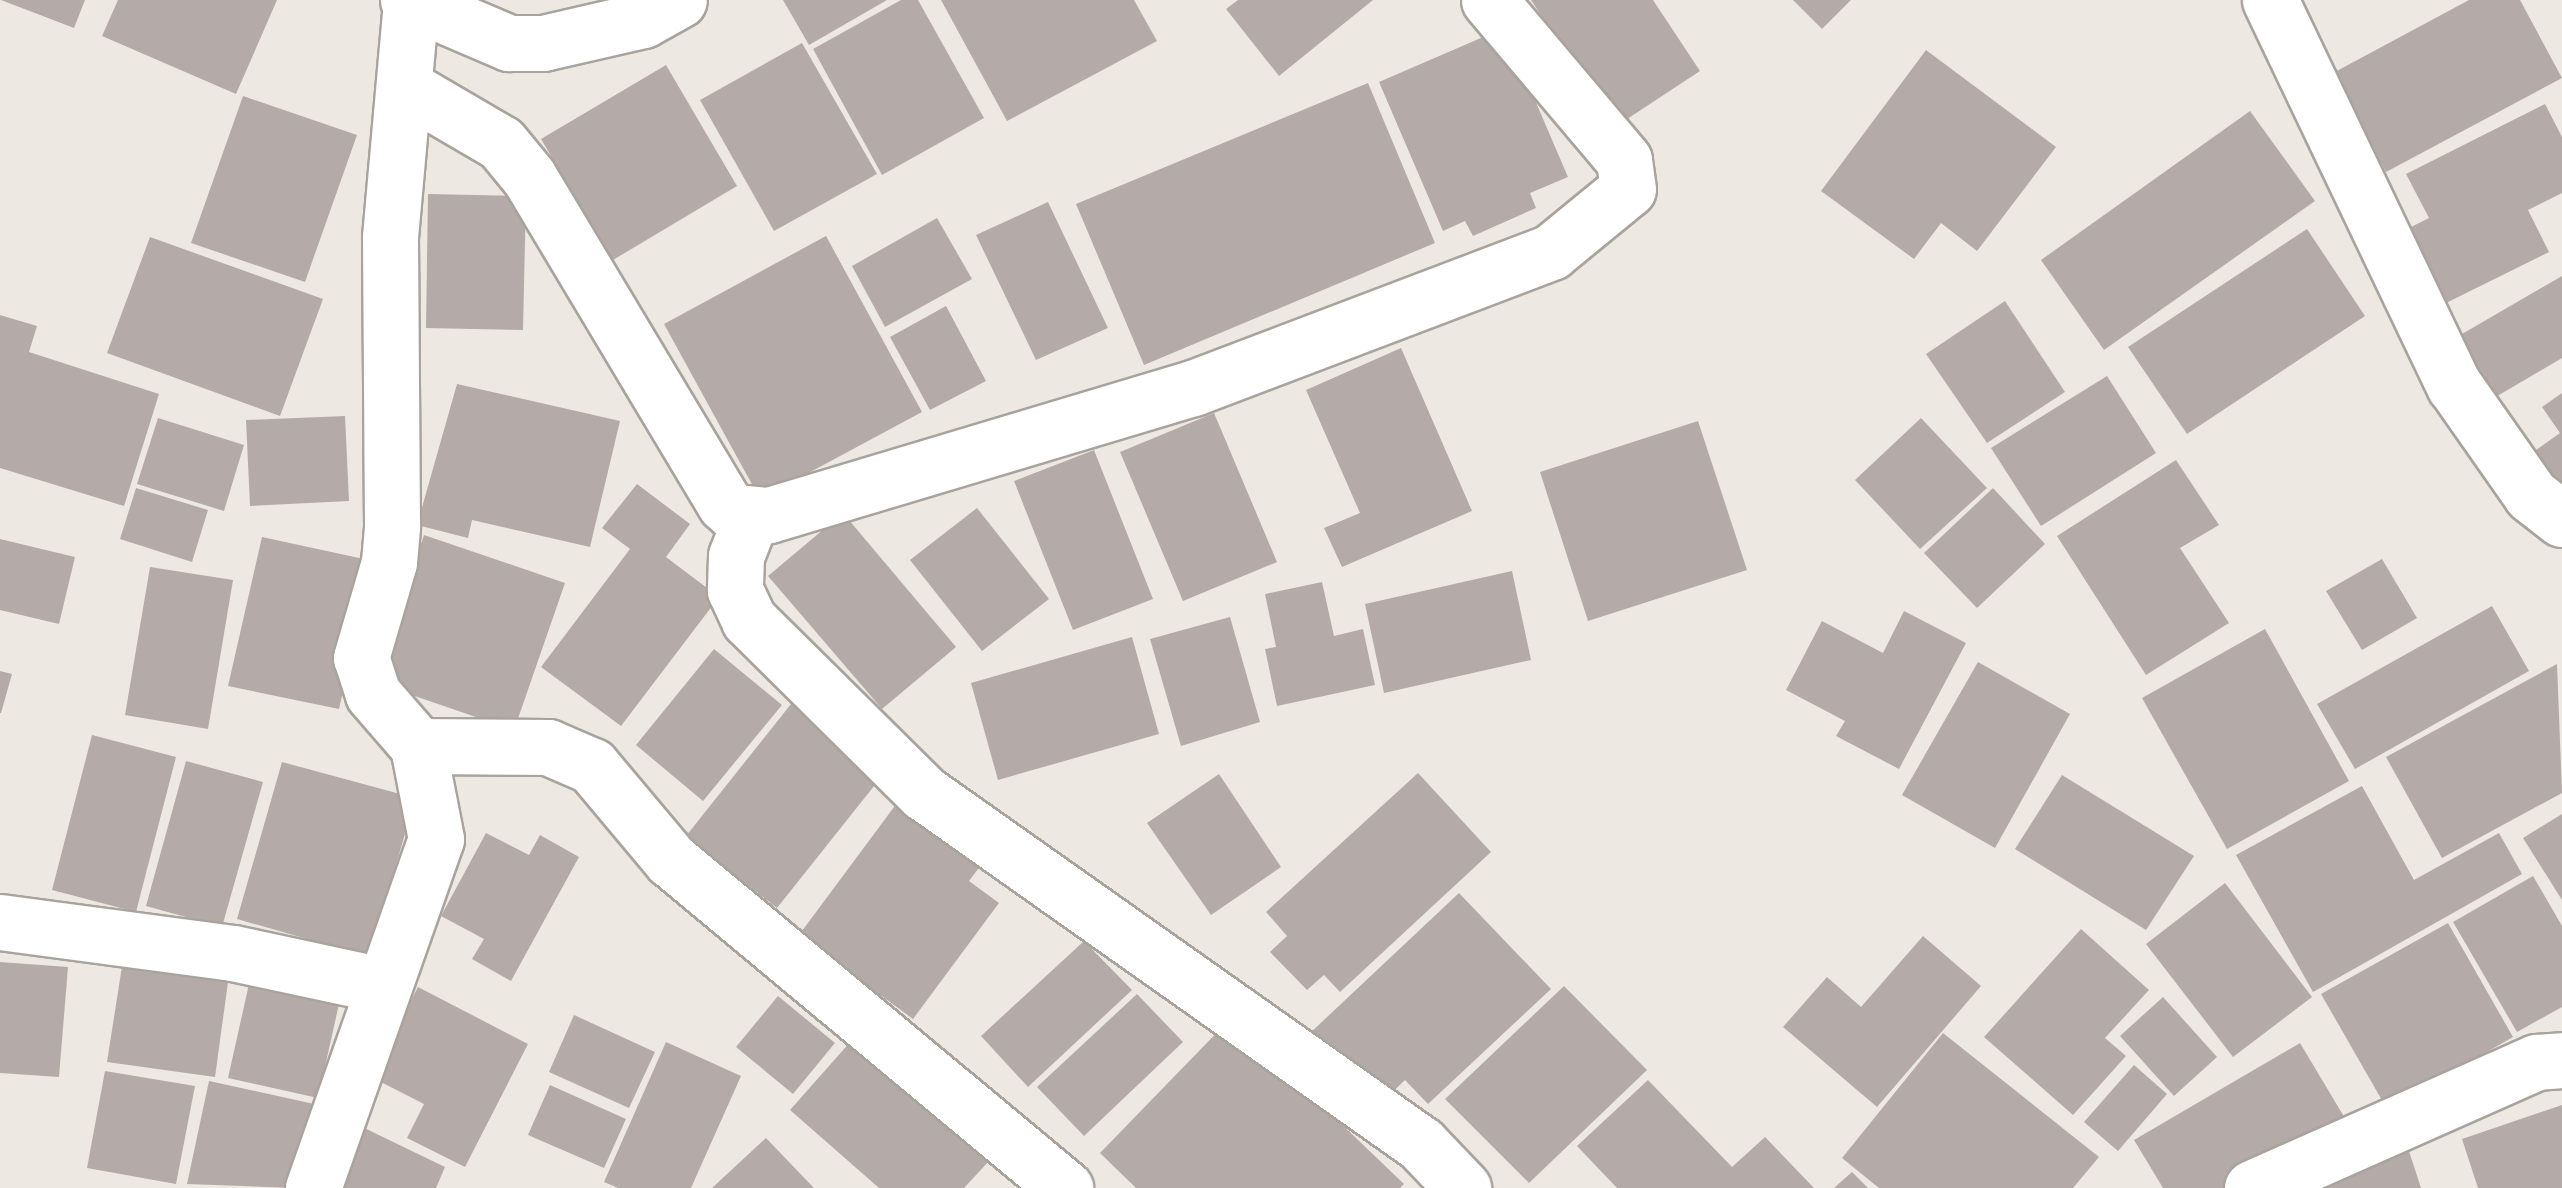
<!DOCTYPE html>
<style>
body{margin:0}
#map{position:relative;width:2562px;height:1188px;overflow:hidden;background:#eee8e2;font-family:Roboto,sans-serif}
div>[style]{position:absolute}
.building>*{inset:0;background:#b4aba8}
.roads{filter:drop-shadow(2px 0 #a9a39d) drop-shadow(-2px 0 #a9a39d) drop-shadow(0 2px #a9a39d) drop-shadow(0 -2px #a9a39d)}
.minor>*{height:55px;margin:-27.5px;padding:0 27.5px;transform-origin:27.5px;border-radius:27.5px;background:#fff}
span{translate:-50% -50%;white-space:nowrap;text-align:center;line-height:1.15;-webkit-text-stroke:10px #fff;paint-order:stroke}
</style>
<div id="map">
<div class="building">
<div style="clip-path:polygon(1px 0,85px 0,74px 28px)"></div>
<div style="clip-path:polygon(118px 0,277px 0,236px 94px,102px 36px)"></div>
<div style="clip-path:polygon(783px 0,887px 0,809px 45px)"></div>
<div style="clip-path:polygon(901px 0,918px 0,984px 118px,882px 175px,813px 49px)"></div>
<div style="clip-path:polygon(941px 0,1134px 0,1157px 41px,1007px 121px)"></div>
<div style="clip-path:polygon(1238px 0,1373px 0,1279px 76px,1226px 9px)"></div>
<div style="clip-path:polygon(1531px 0,1653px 0,1700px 71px,1615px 127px)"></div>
<div style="clip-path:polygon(1793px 0,1851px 0,1822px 29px)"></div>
<div style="clip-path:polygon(2469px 0,2520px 0,2562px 78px,2386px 172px,2333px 73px)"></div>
<div style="clip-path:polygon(1504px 28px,1568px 177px,1530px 193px,1536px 208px,1473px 236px,1465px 221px,1443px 231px,1379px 82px)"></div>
<div style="clip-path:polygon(802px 43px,877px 174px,774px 231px,700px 100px)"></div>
<div style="clip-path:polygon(1926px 50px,2056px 147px,1977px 251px,1941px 223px,1914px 259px,1821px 191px)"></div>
<div style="clip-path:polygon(666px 65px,737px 186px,613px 260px,541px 139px)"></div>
<div style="clip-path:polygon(1368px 83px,1435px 243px,1144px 365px,1076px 204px)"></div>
<div style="clip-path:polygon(243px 96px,357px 135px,305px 282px,191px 243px)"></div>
<div style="clip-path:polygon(2545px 104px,2562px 137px,2562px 193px,2528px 210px,2549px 252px,2442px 305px,2403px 231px,2429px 218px,2406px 174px)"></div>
<div style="clip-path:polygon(2250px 111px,2315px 201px,2104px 350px,2041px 260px)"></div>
<div style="clip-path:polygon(428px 194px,526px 196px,523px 330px,426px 328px)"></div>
<div style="clip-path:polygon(1048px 202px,1108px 328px,1036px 360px,976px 235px)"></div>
<div style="clip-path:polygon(937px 218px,972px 279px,885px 327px,852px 266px)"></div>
<div style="clip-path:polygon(2307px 229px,2365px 316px,2187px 434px,2128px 347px)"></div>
<div style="clip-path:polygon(826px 236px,922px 412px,760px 499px,664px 324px)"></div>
<div style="clip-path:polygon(150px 237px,323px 299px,280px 416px,107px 353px)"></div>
<div style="clip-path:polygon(2562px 276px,2562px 358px,2487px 402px,2450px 341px)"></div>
<div style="clip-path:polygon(2005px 301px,2065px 392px,1987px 443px,1926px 354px)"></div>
<div style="clip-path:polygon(946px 306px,986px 381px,930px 410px,890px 337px)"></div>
<div style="clip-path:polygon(0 315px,37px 326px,29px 352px,159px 394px,124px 506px,0 468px)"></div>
<div style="clip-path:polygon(1401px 348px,1472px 511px,1342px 567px,1324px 528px,1360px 513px,1306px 390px)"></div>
<div style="clip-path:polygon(2107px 376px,2156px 453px,2041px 526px,1991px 448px)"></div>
<div style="clip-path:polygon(457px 384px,620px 421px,590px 547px,472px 520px,468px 538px,417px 525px)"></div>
<div style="clip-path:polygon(2562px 393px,2562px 503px,2522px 460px,2560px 433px,2542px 407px)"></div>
<div style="clip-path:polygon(1214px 413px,1277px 562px,1183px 601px,1120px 452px)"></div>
<div style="clip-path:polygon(345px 416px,349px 501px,250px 506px,246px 420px)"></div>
<div style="clip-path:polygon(158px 418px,244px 445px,224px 511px,137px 484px)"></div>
<div style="clip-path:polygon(1921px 418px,1987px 488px,1920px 549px,1855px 480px)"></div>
<div style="clip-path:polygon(1698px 421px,1747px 570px,1588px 621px,1540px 472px)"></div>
<div style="clip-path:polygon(1094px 450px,1153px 599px,1073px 630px,1014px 481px)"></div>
<div style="clip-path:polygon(2176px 460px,2219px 525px,2180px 548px,2229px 623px,2146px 675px,2057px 536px)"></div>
<div style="clip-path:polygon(637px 484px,690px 524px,666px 557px,719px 597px,621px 726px,541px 667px,630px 549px,602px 528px)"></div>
<div style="clip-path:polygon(136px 488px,208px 510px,192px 562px,120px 539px)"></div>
<div style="clip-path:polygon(1993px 488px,2045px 544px,1977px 608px,1924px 553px)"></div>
<div style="clip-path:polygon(977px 508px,1049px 599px,982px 651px,910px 560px)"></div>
<div style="clip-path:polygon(843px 513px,956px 647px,882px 709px,768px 576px)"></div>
<div style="clip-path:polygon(424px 535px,565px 583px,514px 730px,374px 682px)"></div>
<div style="clip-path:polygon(262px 537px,373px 561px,339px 709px,228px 686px)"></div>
<div style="clip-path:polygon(0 539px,75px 557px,59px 624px,0 610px)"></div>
<div style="clip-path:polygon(2382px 559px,2417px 618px,2362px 650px,2326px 591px)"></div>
<div style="clip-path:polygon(150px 567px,233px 580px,208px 729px,125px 715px)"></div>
<div style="clip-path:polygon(1512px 571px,1531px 660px,1384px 693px,1365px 604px)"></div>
<div style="clip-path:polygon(1322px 582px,1334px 636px,1363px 629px,1375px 685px,1277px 706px,1265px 649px,1276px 647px,1265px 594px)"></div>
<div style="clip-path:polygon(2492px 606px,2529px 671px,2355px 769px,2317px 704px)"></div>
<div style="clip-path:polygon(1904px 611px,1966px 643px,1899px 769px,1836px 736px,1845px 721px,1786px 690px,1822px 621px,1883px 653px)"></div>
<div style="clip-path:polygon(1230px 617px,1260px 722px,1181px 746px,1150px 639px)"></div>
<div style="clip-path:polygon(2265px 629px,2349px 781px,2227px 849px,2142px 698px)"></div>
<div style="clip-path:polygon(1132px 637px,1159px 734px,998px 780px,971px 683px)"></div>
<div style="clip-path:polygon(714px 649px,782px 705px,703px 801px,636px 745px)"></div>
<div style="clip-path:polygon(1978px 662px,2070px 714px,1995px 848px,1902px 795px)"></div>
<div style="clip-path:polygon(2557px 664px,2562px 793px,2442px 858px,2386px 757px)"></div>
<div style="clip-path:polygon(0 671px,12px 674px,1px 713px,0 713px)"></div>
<div style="clip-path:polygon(795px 699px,886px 771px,777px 908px,686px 836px)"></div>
<div style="clip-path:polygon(92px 735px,176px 757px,136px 912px,52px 890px)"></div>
<div style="clip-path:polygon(186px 761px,263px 782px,222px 927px,146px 906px)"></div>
<div style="clip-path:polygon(282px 762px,415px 798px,370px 957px,237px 919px)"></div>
<div style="clip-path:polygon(1418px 773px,1491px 852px,1340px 992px,1324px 975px,1307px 990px,1270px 952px,1287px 936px,1266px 912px)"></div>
<div style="clip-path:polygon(1219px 774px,1281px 867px,1211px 915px,1147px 823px)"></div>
<div style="clip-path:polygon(2062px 775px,2194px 856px,2146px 930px,2015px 849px)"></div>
<div style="clip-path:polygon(2362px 786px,2414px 880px,2499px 833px,2522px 874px,2313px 992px,2236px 855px)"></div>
<div style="clip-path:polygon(897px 803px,981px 865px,969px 881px,999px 903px,913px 1019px,799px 935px)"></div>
<div style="clip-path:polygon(2562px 814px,2562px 900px,2523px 838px)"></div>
<div style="clip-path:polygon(486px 833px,529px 855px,540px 835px,579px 857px,511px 981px,472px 959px,484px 939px,441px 916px)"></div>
<div style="clip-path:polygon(2533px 876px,2562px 926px,2562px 1007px,2517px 1032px,2453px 922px)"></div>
<div style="clip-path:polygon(2225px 883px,2312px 997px,2233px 1057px,2146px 944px)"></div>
<div style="clip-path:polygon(1459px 893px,1551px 989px,1428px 1104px,1405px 1080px,1378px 1106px,1309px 1034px)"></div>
<div style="clip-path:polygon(2448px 923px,2513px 1037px,2387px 1109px,2321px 994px)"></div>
<div style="clip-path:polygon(2081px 929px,2149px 990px,2105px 1038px,2126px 1056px,2073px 1115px,1984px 1037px)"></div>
<div style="clip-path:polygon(1923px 936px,1981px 986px,1877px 1107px,1783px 1027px,1827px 977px,1861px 1007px)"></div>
<div style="clip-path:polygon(1084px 941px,1132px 990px,1028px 1087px,981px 1036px)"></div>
<div style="clip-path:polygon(123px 960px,229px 975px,215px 1077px,107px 1062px)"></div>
<div style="clip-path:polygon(0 962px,68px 967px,59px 1077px,0 1073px)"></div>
<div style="clip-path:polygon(251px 975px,341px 995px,318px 1098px,228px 1078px)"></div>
<div style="clip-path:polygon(1564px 986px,1647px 1070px,1529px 1183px,1445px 1099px)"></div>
<div style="clip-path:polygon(418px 987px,528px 1044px,465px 1167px,407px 1138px,424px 1104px,371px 1077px)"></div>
<div style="clip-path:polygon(1137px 994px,1183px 1042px,1084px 1136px,1037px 1087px)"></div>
<div style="clip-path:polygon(778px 996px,835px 1043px,793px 1094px,736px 1047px)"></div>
<div style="clip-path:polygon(2163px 997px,2217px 1057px,2174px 1096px,2120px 1036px)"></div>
<div style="clip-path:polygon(574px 1015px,655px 1052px,629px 1108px,549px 1072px)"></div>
<div style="clip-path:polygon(1231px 1018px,1404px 1184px,1400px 1188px,1136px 1188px,1100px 1153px)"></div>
<div style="clip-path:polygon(1943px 1033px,2099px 1157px,2073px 1188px,1879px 1188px,1842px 1158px)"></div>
<div style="clip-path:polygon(852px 1040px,989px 1161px,964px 1188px,879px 1188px,790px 1110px)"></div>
<div style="clip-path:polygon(666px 1042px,741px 1076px,691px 1188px,618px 1188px,604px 1182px)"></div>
<div style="clip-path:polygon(2300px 1043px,2346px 1120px,2229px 1188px,2163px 1188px,2134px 1140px)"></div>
<div style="clip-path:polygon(2134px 1065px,2167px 1094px,2118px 1151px,2084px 1122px)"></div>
<div style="clip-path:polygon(105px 1071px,195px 1086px,176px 1184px,87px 1168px)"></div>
<div style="clip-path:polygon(1648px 1080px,1732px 1167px,1765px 1137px,1814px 1188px,1617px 1188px,1577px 1146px)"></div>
<div style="clip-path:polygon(209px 1081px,314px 1104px,295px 1188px,187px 1184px)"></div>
<div style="clip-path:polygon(550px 1085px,626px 1119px,604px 1168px,528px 1135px)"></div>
<div style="clip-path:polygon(2562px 1105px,2562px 1188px,2478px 1188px,2462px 1139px)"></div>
<div style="clip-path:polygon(356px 1124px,445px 1167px,436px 1188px,326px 1188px)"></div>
<div style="clip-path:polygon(766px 1138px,814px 1188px,712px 1188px)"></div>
<div style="clip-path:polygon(2408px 1148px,2421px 1188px,2292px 1188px)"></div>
<div style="clip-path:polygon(1852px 1172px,1868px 1188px,1834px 1188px)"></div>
</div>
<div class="roads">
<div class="minor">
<div style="left:408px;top:0;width:110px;rotate:23.1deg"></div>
<div style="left:509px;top:43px;width:34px"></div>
<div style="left:543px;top:43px;width:103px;rotate:-13deg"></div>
<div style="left:643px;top:20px;width:41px;rotate:-29.1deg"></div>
<div style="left:2270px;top:0;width:427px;rotate:64.5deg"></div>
<div style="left:2454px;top:385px;width:134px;rotate:55deg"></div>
<div style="left:2531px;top:495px;width:39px;rotate:38deg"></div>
<div style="left:405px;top:87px;width:111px;rotate:30.3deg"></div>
<div style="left:501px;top:143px;width:44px;rotate:50.5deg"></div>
<div style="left:529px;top:177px;width:381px;rotate:59.1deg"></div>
<div style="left:725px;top:504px;width:12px;rotate:42deg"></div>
<div style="left:734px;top:512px;width:35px;rotate:5deg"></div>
<div style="left:769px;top:515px;width:443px;rotate:-16.7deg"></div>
<div style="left:1193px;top:388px;width:383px;rotate:-20.8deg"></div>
<div style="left:1551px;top:252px;width:99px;rotate:-39.3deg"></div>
<div style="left:1628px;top:189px;width:29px;rotate:-98deg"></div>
<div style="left:1624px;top:160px;width:209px;rotate:-130.2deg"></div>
<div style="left:752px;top:515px;width:44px;rotate:111.3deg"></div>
<div style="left:736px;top:556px;width:34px;rotate:92deg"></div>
<div style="left:735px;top:590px;width:33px;rotate:65deg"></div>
<div style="left:749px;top:620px;width:246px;rotate:44.7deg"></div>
<div style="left:924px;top:793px;width:608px;rotate:35.23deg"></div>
<div style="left:1421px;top:1144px;width:61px;rotate:46.3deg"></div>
<div style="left:418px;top:746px;width:130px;rotate:0.4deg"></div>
<div style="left:548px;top:747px;width:48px;rotate:23.4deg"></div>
<div style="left:592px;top:766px;width:123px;rotate:50deg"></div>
<div style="left:671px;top:860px;width:513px;rotate:39.78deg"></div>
<div style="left:0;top:922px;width:235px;rotate:7.6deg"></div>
<div style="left:233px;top:953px;width:152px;rotate:12.1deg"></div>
<div style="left:313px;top:1188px;width:370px;rotate:-70.6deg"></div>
<div style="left:436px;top:839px;width:95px;rotate:-101deg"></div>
<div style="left:418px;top:746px;width:69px;rotate:-130.9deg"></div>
<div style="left:373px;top:694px;width:38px;rotate:-108deg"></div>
<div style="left:361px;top:658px;width:100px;rotate:-73.7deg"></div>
<div style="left:389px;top:562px;width:37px;rotate:-85deg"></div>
<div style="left:392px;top:525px;width:288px;rotate:-90.4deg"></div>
<div style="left:390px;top:237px;width:237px;rotate:-84.9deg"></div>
<div style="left:2252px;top:1188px;width:311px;rotate:-23.9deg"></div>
<div style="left:2536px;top:1062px;width:26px;rotate:-4deg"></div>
</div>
</div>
</div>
